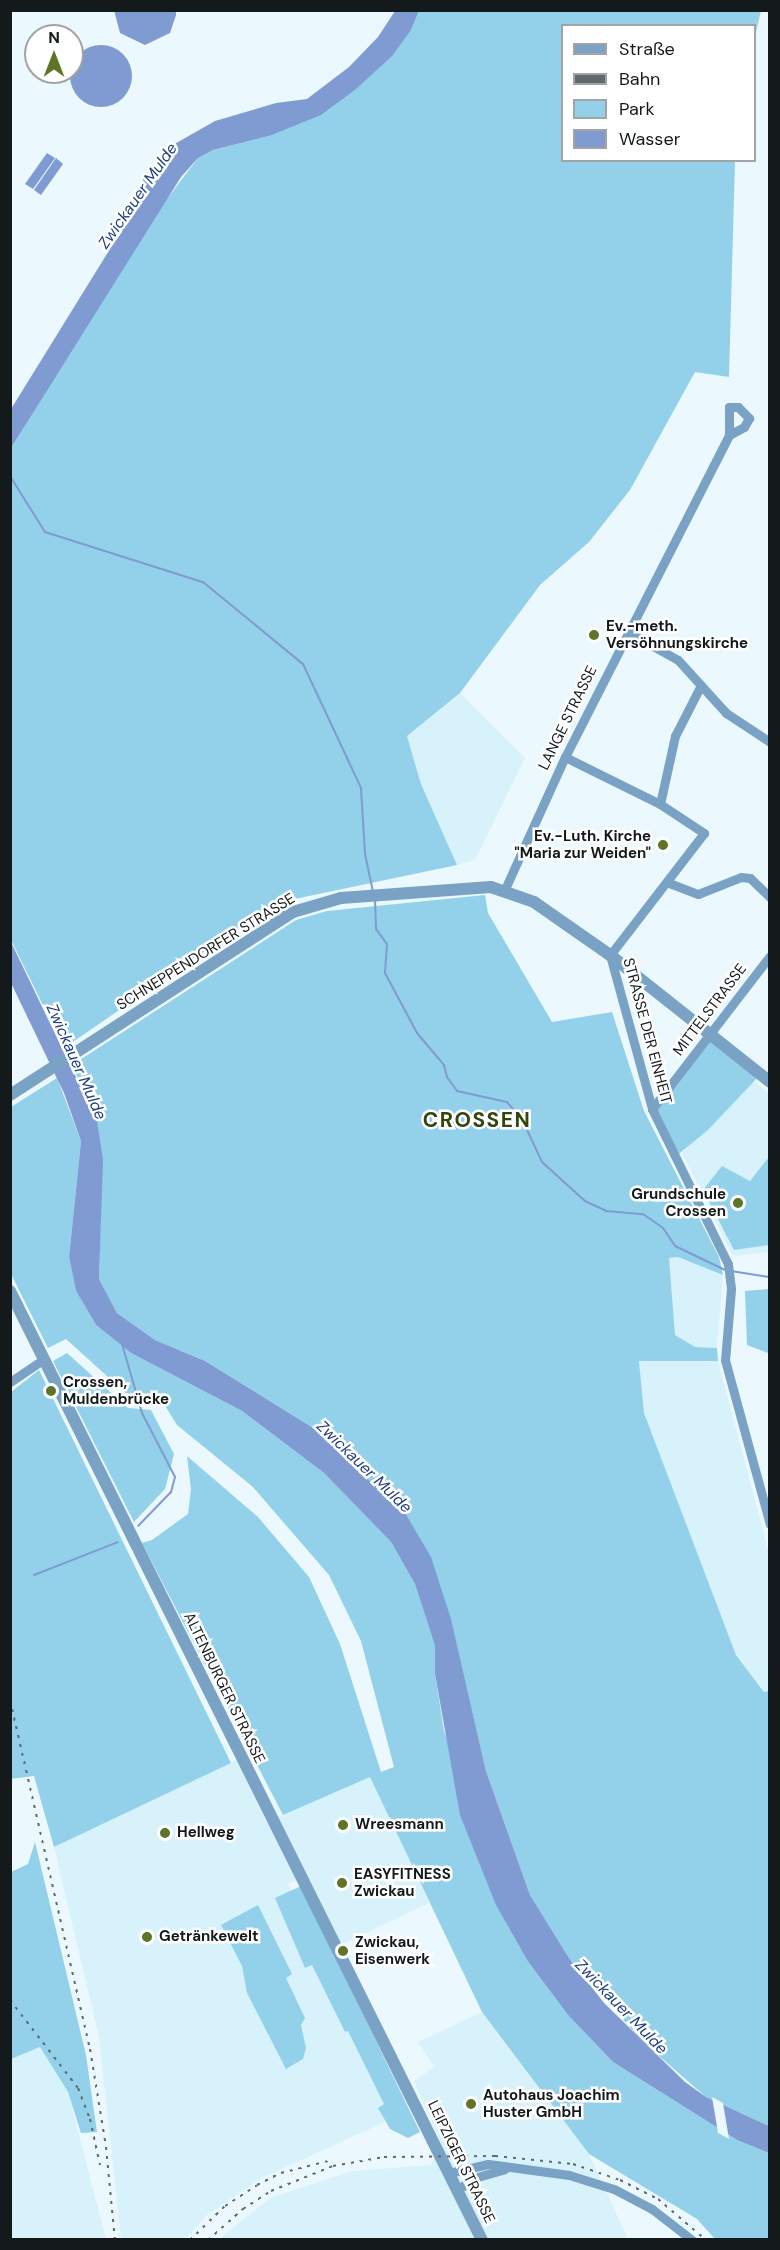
<!DOCTYPE html>
<meta charset="utf-8">
<style>
body{margin:0}
#map{position:relative;width:780px;height:2250px;overflow:hidden;background:#ebf8fd;font-family:"DM Sans",sans-serif}
div>[style]{position:absolute}
.built>*{inset:0;background:#d8f2fc}
.green>*{inset:0;background:#92d1e9}
.water>*{inset:0;background:#7f9bd2}
.round{border-radius:50%}
.pier>*{inset:0;background:#ebf8fd}
.stream>*{height:2px;margin:-1px;padding:0 1px;transform-origin:1px;border-radius:1px;background:#7f9bd2}
.minor>*{height:9px;margin:-4.5px;padding:0 4.5px;transform-origin:4.5px;border-radius:4.5px;background:#7aa2c4}
.tertiary>*{height:12px;margin:-6px;padding:0 6px;transform-origin:6px;border-radius:6px;background:#7aa2c4}
.rail>*{height:2px;margin-top:-1px;transform-origin:0;background:repeating-linear-gradient(90deg,#61696c 0 3px,transparent 0 9px)}
.dots>*{width:16px;height:16px;translate:-50% -50%;box-sizing:border-box;border:3px solid #fff;border-radius:50%}
span{translate:-50% -50%;white-space:nowrap;text-align:center;line-height:1.15;-webkit-text-stroke:5px #fff;paint-order:stroke}
.poi-label{font-size:15px;color:#141a1c;font-weight:700}
.left{translate:0 -50%;text-align:left}
.right{translate:-100% -50%;text-align:right}
.street-label{font-size:15px;color:#141a1c}
.water-label{font-size:16px;color:#203e80;font-style:italic}
.district-label{font-size:21px;color:#35450d;font-weight:700;letter-spacing:1.5px}
.frame{position:absolute;inset:0;border:12px solid #141a1c;pointer-events:none}
.legend{position:absolute;left:561px;top:24px;width:195px;height:138px;box-sizing:border-box;background:#fff;border:2px solid #a1a3a4;margin:0;padding:8px 10px;list-style:none;font-size:18px;color:#141a1c}
.legend li{display:flex;align-items:center;gap:12px;height:30px}
.legend b{width:30px;border:2px solid #a1a3a4}
.north{position:absolute;left:24px;top:24px;width:60px;height:60px;box-sizing:border-box;background:#fff;border:2px solid #a1a3a4;border-radius:50%;rotate:0deg;font-size:16px;font-weight:700;line-height:24px;text-align:center;color:#141a1c}
.north::after{content:'';display:block;margin:auto;width:21px;height:27px;background:#5e7426;clip-path:polygon(50% 0,100% 100%,50% 72%,0 100%)}
</style>
<div id="map">
<div class="built">
<div style="clip-path:polygon(460px 693px,525px 758px,475px 860px,457px 865px,421px 784px,407px 736px)"></div>
<div style="clip-path:polygon(754px 1081px,769px 1094px,769px 1252px,733px 1256px,682px 1153px)"></div>
<div style="clip-path:polygon(678px 1257px,723px 1275px,717px 1348px,695px 1347px,675px 1335px,668px 1258px)"></div>
<div style="clip-path:polygon(639px 1361px,718px 1361px,769px 1553px,769px 1691px,765px 1692px,736px 1655px,644px 1413px)"></div>
<div style="clip-path:polygon(237px 1760px,266px 1822px,370px 1775px,429px 1903px,332px 1949px,297px 1880px,288px 1884px,400px 2115px,262px 2178px,207px 2215px,185px 2239px,121px 2239px,99px 2037px,54px 1847px)"></div>
<div style="clip-path:polygon(482px 2012px,589px 2154px,628px 2239px,218px 2240px,270px 2198px,352px 2171px,431px 2165px,441px 2142px,414px 2081px,434px 2067px,418px 2042px)"></div>
<div style="clip-path:polygon(40px 2047px,68px 2092px,106px 2239px,11px 2240px,11px 2059px)"></div>
</div>
<div class="green">
<div style="clip-path:polygon(419px 11px,761px 11px,755px 36px,754px 26px,562px 26px,562px 160px,735px 161px,729px 377px,695px 372px,630px 490px,589px 542px,540px 585px,460px 693px,407px 736px,421px 784px,457px 865px,285px 901px,256px 916px,64px 1048px,11px 940px,11px 448px,154px 216px,198px 158px,213px 150px,269px 136px,411px 30px)"></div>
<div style="clip-path:polygon(485px 895px,488px 913px,552px 1022px,612px 1012px,644px 1111px,719px 1257px,723px 1275px,678px 1257px,669px 1258px,675px 1335px,695px 1347px,717px 1348px,718px 1361px,639px 1361px,644px 1413px,736px 1655px,764px 1692px,769px 1691px,769px 2126px,706px 2097px,642px 2041px,569px 1958px,530px 1895px,486px 1771px,452px 1625px,401px 1506px,360px 1473px,318px 1431px,205px 1361px,155px 1340px,117px 1313px,99px 1279px,101px 1205px,97px 1121px,72px 1065px,296px 920px,327px 911px)"></div>
<div style="clip-path:polygon(711px 1036px,760px 1075px,708px 1130px,675px 1157px,652px 1109px)"></div>
<div style="clip-path:polygon(57px 1078px,81px 1141px,69px 1257px,76px 1291px,96px 1325px,131px 1353px,242px 1411px,324px 1473px,391px 1542px,415px 1584px,435px 1646px,435px 1674px,444px 1731px,529px 1963px,568px 2015px,613px 2062px,737px 2140px,769px 2153px,769px 2239px,715px 2239px,697px 2219px,589px 2154px,482px 2012px,370px 1777px,283px 1815px,142px 1543px,152px 1540px,188px 1514px,191px 1489px,187px 1456px,258px 1517px,309px 1577px,340px 1644px,381px 1772px,394px 1767px,361px 1641px,329px 1575px,253px 1487px,177px 1425px,157px 1393px,128px 1395px,66px 1339px,48px 1348px,11px 1274px,11px 1107px)"></div>
<div style="clip-path:polygon(769px 1157px,769px 1245px,734px 1250px,703px 1190px,722px 1166px,750px 1181px)"></div>
<div style="clip-path:polygon(769px 1289px,770px 1352px,768px 1353px,747px 1345px,745px 1291px)"></div>
<div style="clip-path:polygon(67px 1353px,128px 1408px,151px 1410px,174px 1454px,165px 1489px,134px 1522px,53px 1361px)"></div>
<div style="clip-path:polygon(39px 1370px,231px 1763px,54px 1847px,34px 1776px,10px 1779px,11px 1392px)"></div>
<div style="clip-path:polygon(35px 1842px,86px 2055px,97px 2132px,81px 2133px,68px 2092px,40px 2047px,11px 2059px,11px 1872px,28px 1864px)"></div>
<div style="clip-path:polygon(301px 1886px,420px 2132px,408px 2138px,390px 2129px,378px 2108px,384px 2104px,348px 2031px,345px 2032px,312px 1965px,305px 1968px,275px 1898px)"></div>
<div style="clip-path:polygon(258px 1905px,292px 1974px,286px 1978px,305px 2018px,301px 2025px,306px 2048px,303px 2059px,286px 2069px,247px 1993px,242px 1966px,221px 1925px)"></div>
</div>
<div class="water">
<div style="clip-path:polygon(114px 10px,176px 11px,176px 15px,170px 33px,145px 45px,120px 33px)"></div>
<div style="clip-path:polygon(395px 11px,419px 11px,411px 30px,392px 56px,356px 89px,321px 115px,269px 136px,213px 150px,198px 158px,181px 177px,11px 448px,11px 409px,131px 215px,141px 182px,164px 150px,215px 121px,276px 103px,307px 99px,349px 67px,378px 37px)"></div>
<div class="round" style="left:70px;top:45px;width:62px;height:62px"></div>
<div style="clip-path:polygon(47px 153px,55px 158px,33px 189px,25px 184px)"></div>
<div style="clip-path:polygon(56px 158px,63px 164px,41px 195px,34px 190px)"></div>
<div style="clip-path:polygon(10px 940px,97px 1121px,103px 1160px,99px 1279px,117px 1313px,155px 1340px,205px 1361px,318px 1431px,360px 1473px,401px 1506px,431px 1557px,451px 1619px,486px 1771px,530px 1895px,569px 1958px,604px 2003px,685px 2082px,706px 2097px,769px 2126px,769px 2153px,737px 2140px,613px 2062px,568px 2015px,529px 1963px,496px 1905px,460px 1815px,435px 1674px,435px 1646px,415px 1584px,391px 1542px,324px 1473px,242px 1411px,131px 1353px,96px 1325px,76px 1291px,69px 1257px,81px 1141px,64px 1093px,11px 983px)"></div>
</div>
<div class="pier">
<div style="clip-path:polygon(712px 2097px,723px 2103px,729px 2139px,718px 2133px)"></div>
</div>
<div class="stream">
<div style="left:10px;top:476px;width:66px;rotate:58deg"></div>
<div style="left:45px;top:532px;width:166px;rotate:17.6deg"></div>
<div style="left:203px;top:582px;width:129px;rotate:39.4deg"></div>
<div style="left:303px;top:664px;width:137px;rotate:64.9deg"></div>
<div style="left:361px;top:788px;width:66px;rotate:86.5deg"></div>
<div style="left:365px;top:854px;width:38px;rotate:78deg"></div>
<div style="left:375px;top:899px;width:30px;rotate:88deg"></div>
<div style="left:376px;top:929px;width:19px;rotate:54deg"></div>
<div style="left:387px;top:944px;width:29px;rotate:94deg"></div>
<div style="left:385px;top:973px;width:68px;rotate:61.9deg"></div>
<div style="left:417px;top:1033px;width:42px;rotate:49.8deg"></div>
<div style="left:444px;top:1065px;width:12px;rotate:76deg"></div>
<div style="left:447px;top:1077px;width:17px;rotate:54deg"></div>
<div style="left:457px;top:1091px;width:51px;rotate:12.4deg"></div>
<div style="left:507px;top:1102px;width:23px;rotate:49deg"></div>
<div style="left:522px;top:1119px;width:47px;rotate:65.1deg"></div>
<div style="left:542px;top:1162px;width:58px;rotate:42.2deg"></div>
<div style="left:585px;top:1201px;width:23px;rotate:25deg"></div>
<div style="left:606px;top:1211px;width:37px;rotate:5deg"></div>
<div style="left:643px;top:1214px;width:24px;rotate:35deg"></div>
<div style="left:663px;top:1228px;width:22px;rotate:56deg"></div>
<div style="left:675px;top:1246px;width:55px;rotate:25.6deg"></div>
<div style="left:731px;top:1271px;width:39px;rotate:9deg"></div>
<div style="left:122px;top:1344px;width:72px;rotate:73.8deg"></div>
<div style="left:142px;top:1413px;width:72px;rotate:62.7deg"></div>
<div style="left:175px;top:1477px;width:16px;rotate:105deg"></div>
<div style="left:171px;top:1492px;width:47px;rotate:134.1deg"></div>
<div style="left:34px;top:1575px;width:90px;rotate:-21.4deg"></div>
</div>
<div class="minor">
<div style="left:628px;top:632px;width:57px;rotate:29.2deg"></div>
<div style="left:678px;top:660px;width:72px;rotate:47.8deg"></div>
<div style="left:726px;top:713px;width:53px;rotate:33.4deg"></div>
<div style="left:565px;top:757px;width:106px;rotate:26.3deg"></div>
<div style="left:660px;top:804px;width:53px;rotate:33.4deg"></div>
<div style="left:704px;top:833px;width:154px;rotate:127.6deg"></div>
<div style="left:610px;top:955px;width:160px;rotate:74.7deg"></div>
<div style="left:652px;top:1109px;width:173px;rotate:63.9deg"></div>
<div style="left:728px;top:1264px;width:25px;rotate:83deg"></div>
<div style="left:731px;top:1289px;width:71px;rotate:94.8deg"></div>
<div style="left:725px;top:1360px;width:170px;rotate:74.7deg"></div>
<div style="left:660px;top:804px;width:70px;rotate:-77.6deg"></div>
<div style="left:675px;top:736px;width:57px;rotate:-63deg"></div>
<div style="left:669px;top:883px;width:31px;rotate:21deg"></div>
<div style="left:698px;top:894px;width:46px;rotate:-21.6deg"></div>
<div style="left:741px;top:877px;width:9px;rotate:6deg"></div>
<div style="left:750px;top:878px;width:28px;rotate:44deg"></div>
<div style="left:505px;top:889px;width:145px;rotate:-65.6deg"></div>
<div style="left:565px;top:757px;width:361px;rotate:-63deg"></div>
<div style="left:729px;top:435px;width:28px;rotate:-90deg"></div>
<div style="left:729px;top:407px;width:9px"></div>
<div style="left:738px;top:407px;width:16px;rotate:45deg"></div>
<div style="left:749px;top:418px;width:10px;rotate:119deg"></div>
<div style="left:744px;top:427px;width:17px;rotate:152deg"></div>
<div style="left:652px;top:1109px;width:193px;rotate:-52.4deg"></div>
<div style="left:10px;top:1382px;width:41px;rotate:-34.1deg"></div>
<div style="left:449px;top:2173px;width:40px;rotate:-13deg"></div>
<div style="left:488px;top:2164px;width:82px;rotate:7.7deg"></div>
<div style="left:569px;top:2175px;width:47px;rotate:17.3deg"></div>
<div style="left:614px;top:2189px;width:43px;rotate:27.8deg"></div>
<div style="left:652px;top:2209px;width:51px;rotate:37.8deg"></div>
<div style="left:457px;top:2190px;width:21px;rotate:-35deg"></div>
<div style="left:474px;top:2178px;width:32px;rotate:-16deg"></div>
</div>
<div class="tertiary">
<div style="left:10px;top:1095px;width:337px;rotate:-32.9deg"></div>
<div style="left:293px;top:912px;width:50px;rotate:-16.3deg"></div>
<div style="left:341px;top:898px;width:150px;rotate:-4.2deg"></div>
<div style="left:491px;top:887px;width:46px;rotate:19.2deg"></div>
<div style="left:534px;top:902px;width:93px;rotate:34.9deg"></div>
<div style="left:610px;top:955px;width:204px;rotate:38.4deg"></div>
<div style="left:10px;top:1291px;width:1060px;rotate:63.56deg"></div>
</div>
<div class="rail">
<div style="left:10px;top:1700px;width:358px;rotate:77.1deg"></div>
<div style="left:90px;top:2049px;width:99px;rotate:80.7deg"></div>
<div style="left:106px;top:2147px;width:93px;rotate:84.5deg"></div>
<div style="left:10px;top:2000px;width:111px;rotate:52.3deg"></div>
<div style="left:78px;top:2088px;width:33px;rotate:69deg"></div>
<div style="left:90px;top:2119px;width:47px;rotate:77.7deg"></div>
<div style="left:190px;top:2240px;width:49px;rotate:-44.2deg"></div>
<div style="left:225px;top:2206px;width:38px;rotate:-33deg"></div>
<div style="left:257px;top:2185px;width:27px;rotate:-27deg"></div>
<div style="left:281px;top:2173px;width:49px;rotate:-14.3deg"></div>
<div style="left:208px;top:2240px;width:47px;rotate:-41.5deg"></div>
<div style="left:243px;top:2209px;width:33px;rotate:-33deg"></div>
<div style="left:271px;top:2191px;width:67px;rotate:-22deg"></div>
<div style="left:333px;top:2166px;width:52px;rotate:-10deg"></div>
<div style="left:384px;top:2157px;width:111px;rotate:-0.5deg"></div>
<div style="left:495px;top:2156px;width:78px;rotate:5.9deg"></div>
<div style="left:573px;top:2164px;width:50px;rotate:18.8deg"></div>
<div style="left:620px;top:2180px;width:42px;rotate:26.6deg"></div>
<div style="left:658px;top:2199px;width:63px;rotate:40.5deg"></div>
</div>
<div class="dots">
<div style="left:594px;top:635px;background:#5e7426"></div>
<div style="left:663px;top:845px;background:#5e7426"></div>
<div style="left:738px;top:1203px;background:#5e7426"></div>
<div style="left:51px;top:1391px;background:#5e7426"></div>
<div style="left:343px;top:1825px;background:#5e7426"></div>
<div style="left:165px;top:1833px;background:#5e7426"></div>
<div style="left:342px;top:1883px;background:#5e7426"></div>
<div style="left:147px;top:1937px;background:#5e7426"></div>
<div style="left:343px;top:1951px;background:#5e7426"></div>
<div style="left:471px;top:2104px;background:#5e7426"></div>
</div>
<div class="poi-label">
<span class="left" style="left:606px;top:635px">Ev.-meth.<br>Versöhnungskirche</span>
<span class="right" style="left:651px;top:845px">Ev.-Luth. Kirche<br>"Maria zur Weiden"</span>
<span class="right" style="left:726px;top:1203px">Grundschule<br>Crossen</span>
<span class="left" style="left:63px;top:1391px">Crossen,<br>Muldenbrücke</span>
<span class="left" style="left:355px;top:1825px">Wreesmann</span>
<span class="left" style="left:177px;top:1833px">Hellweg</span>
<span class="left" style="left:354px;top:1883px">EASYFITNESS<br>Zwickau</span>
<span class="left" style="left:159px;top:1937px">Getränkewelt</span>
<span class="left" style="left:355px;top:1951px">Zwickau,<br>Eisenwerk</span>
<span class="left" style="left:483px;top:2104px">Autohaus Joachim<br>Huster GmbH</span>
</div>
<div class="street-label">
<span style="left:568px;top:718px;rotate:-64deg">LANGE STRASSE</span>
<span style="left:206px;top:952px;rotate:-32deg">SCHNEPPENDORFER STRASSE</span>
<span style="left:710px;top:1010px;rotate:-53deg">MITTELSTRASSE</span>
<span style="left:647px;top:1031px;rotate:75deg">STRASSE DER EINHEIT</span>
<span style="left:224px;top:1688px;rotate:64deg">ALTENBURGER STRASSE</span>
<span style="left:461px;top:2162px;rotate:64deg">LEIPZIGER STRASSE</span>
</div>
<div class="water-label">
<span style="left:138px;top:196px;rotate:-55deg">Zwickauer Mulde</span>
<span style="left:76px;top:1062px;rotate:66deg">Zwickauer Mulde</span>
<span style="left:364px;top:1467px;rotate:44deg">Zwickauer Mulde</span>
<span style="left:621px;top:2007px;rotate:46deg">Zwickauer Mulde</span>
</div>
<div class="district-label">
<span style="left:477px;top:1120px">CROSSEN</span>
</div>
<div class="frame"></div>
<ul class="legend">
<li><b style="height:8px;background:#7aa2c4"></b>Straße</li>
<li><b style="height:8px;background:#61696c"></b>Bahn</li>
<li><b style="height:16px;background:#92d1e9"></b>Park</li>
<li><b style="height:16px;background:#7f9bd2"></b>Wasser</li>
</ul>
<div class="north">N</div>
</div>
